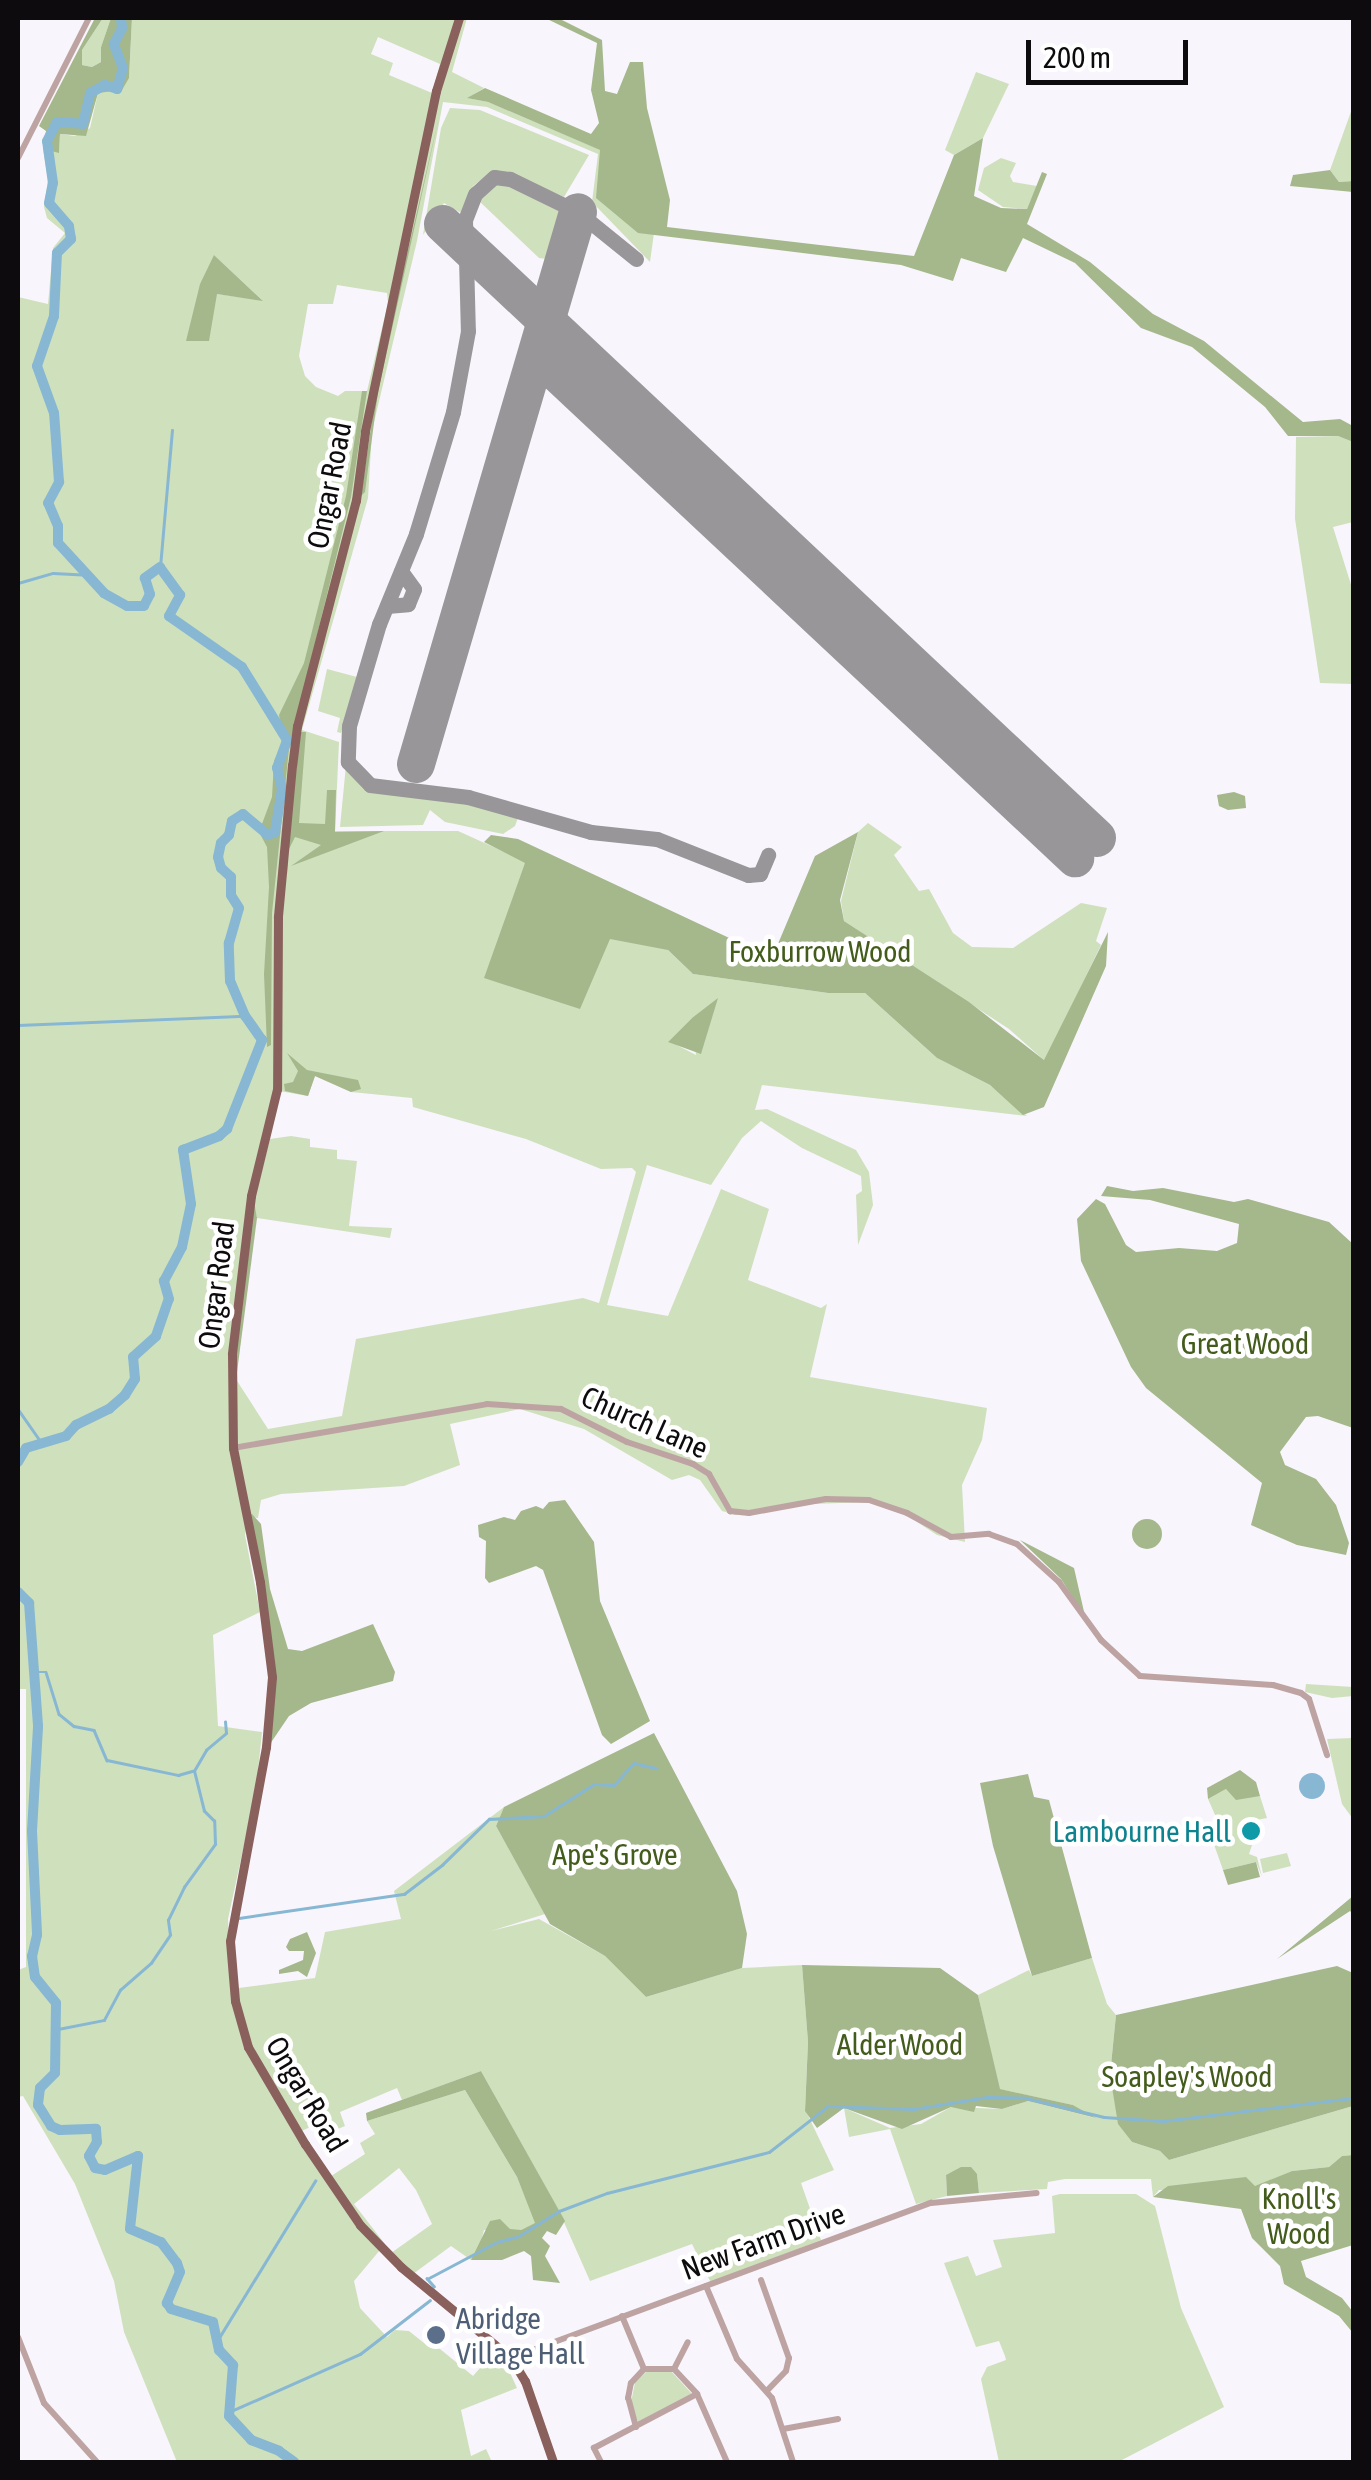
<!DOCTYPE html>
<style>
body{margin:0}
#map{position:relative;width:1371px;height:2480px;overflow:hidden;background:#f9f5fc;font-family:"Asap Condensed",sans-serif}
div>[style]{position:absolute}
.green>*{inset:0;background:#cfe0bd}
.forest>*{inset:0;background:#a4b88c}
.round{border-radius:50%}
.water>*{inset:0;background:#87b7d3}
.stream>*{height:2.5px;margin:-1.25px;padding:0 1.25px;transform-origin:1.25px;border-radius:1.25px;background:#87b7d3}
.river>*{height:10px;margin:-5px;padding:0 5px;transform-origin:5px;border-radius:5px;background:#87b7d3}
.taxiway>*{height:15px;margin:-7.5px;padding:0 7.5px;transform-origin:7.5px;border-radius:7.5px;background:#99969a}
.runway>*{height:38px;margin:-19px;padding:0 19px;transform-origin:19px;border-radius:19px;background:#99969a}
.minor>*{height:6px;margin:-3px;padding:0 3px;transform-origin:3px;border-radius:3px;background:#bda4a2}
.major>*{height:9px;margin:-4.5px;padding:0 4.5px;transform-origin:4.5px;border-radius:4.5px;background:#8a605c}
.dots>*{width:28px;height:28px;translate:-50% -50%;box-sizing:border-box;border:5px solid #fff;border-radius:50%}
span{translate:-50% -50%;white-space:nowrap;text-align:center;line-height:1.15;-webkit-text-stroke:9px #fff;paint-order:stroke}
.street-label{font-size:30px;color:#0d0b0d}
.park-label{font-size:30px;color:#435c1c}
.culture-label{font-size:30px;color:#0d838f}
.right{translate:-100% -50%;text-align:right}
.service-label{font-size:30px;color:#4e5e75}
.left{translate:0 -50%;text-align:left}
.frame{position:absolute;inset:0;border:20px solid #0d0b0d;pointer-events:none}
.scale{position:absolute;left:1026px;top:40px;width:162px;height:45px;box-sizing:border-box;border:5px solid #0d0b0d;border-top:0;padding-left:12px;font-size:30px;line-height:35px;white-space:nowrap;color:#0d0b0d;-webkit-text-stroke:8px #fff;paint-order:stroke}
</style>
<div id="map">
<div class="green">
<div style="clip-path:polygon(103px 18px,111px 18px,101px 47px,101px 62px,92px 67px,82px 65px,82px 50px)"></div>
<div style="clip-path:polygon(evenodd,132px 18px,467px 18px,452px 72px,484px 88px,468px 98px,488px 102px,601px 150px,638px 233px,654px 233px,650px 262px,592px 202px,598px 154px,487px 107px,443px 102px,417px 241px,372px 431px,368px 498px,302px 730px,339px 742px,335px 831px,458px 831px,567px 880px,668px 950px,693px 974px,828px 993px,865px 993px,937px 1058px,990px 1085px,1027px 1116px,762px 1085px,755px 1110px,767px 1109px,856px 1150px,869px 1172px,873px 1205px,858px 1245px,856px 1195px,862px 1191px,861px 1176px,802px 1148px,761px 1121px,742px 1138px,711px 1185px,647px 1165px,607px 1305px,668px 1316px,721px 1189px,769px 1209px,748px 1280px,821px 1308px,827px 1304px,810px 1377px,987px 1408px,982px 1440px,962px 1485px,965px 1542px,937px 1535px,905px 1514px,867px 1502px,813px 1504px,736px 1515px,722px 1511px,700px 1480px,689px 1475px,672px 1480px,584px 1429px,520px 1409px,450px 1424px,460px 1465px,404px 1486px,281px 1494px,261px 1500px,258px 1518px,248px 1516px,245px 1535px,260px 1612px,213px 1635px,218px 1726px,262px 1732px,256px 1790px,228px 1919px,231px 1989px,315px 1978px,325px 1932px,401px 1919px,394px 1891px,504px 1807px,496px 1826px,545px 1914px,491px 1931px,539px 1919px,605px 1956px,646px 1997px,742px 1968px,802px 1965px,808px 2042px,805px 2109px,834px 2170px,801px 2183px,821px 2240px,711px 2283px,692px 2244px,590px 2281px,559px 2211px,481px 2071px,402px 2100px,397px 2088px,340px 2112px,345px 2126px,326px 2134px,321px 2122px,295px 2134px,325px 2180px,365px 2154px,360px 2143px,375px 2134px,367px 2121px,465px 2090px,517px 2177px,536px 2223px,521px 2230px,484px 2230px,479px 2249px,471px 2260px,451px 2246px,413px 2274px,391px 2253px,432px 2224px,416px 2190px,399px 2168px,354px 2204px,385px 2244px,354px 2281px,360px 2308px,387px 2337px,395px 2330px,409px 2331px,429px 2347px,434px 2344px,473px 2376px,495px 2351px,502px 2355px,517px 2388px,461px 2410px,471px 2456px,486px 2449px,492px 2462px,177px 2462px,124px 2332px,114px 2281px,75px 2184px,23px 2096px,18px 2097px,18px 1970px,26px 1967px,26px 1689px,18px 1689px,18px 297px,48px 304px,53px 248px,65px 233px,47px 218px,44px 207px,48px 180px,43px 149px,59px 152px,60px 134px,75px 136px,90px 128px,98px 93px,129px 78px,132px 18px,378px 37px,440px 64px,432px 93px,389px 75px,393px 63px,371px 54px,378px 37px,132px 18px,214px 255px,215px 256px,262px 300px,217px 294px,214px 255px,132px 18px,337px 285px,387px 293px,388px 303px,367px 391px,345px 391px,338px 396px,316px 387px,305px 376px,299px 356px,308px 304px,333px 304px,337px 285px,132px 18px,692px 1018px,696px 1055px,669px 1041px,692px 1018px,132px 18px,315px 1076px,351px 1092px,412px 1098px,413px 1107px,526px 1139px,601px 1169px,632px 1168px,636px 1172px,599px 1303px,583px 1298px,356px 1339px,342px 1416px,268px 1429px,230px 1370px,259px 1156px,279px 1091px,308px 1096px,315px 1076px)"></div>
<div style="clip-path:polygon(976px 72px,1009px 84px,983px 138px,954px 155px,945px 150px)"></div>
<div style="clip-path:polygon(1353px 106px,1353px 181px,1339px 182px,1330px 170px)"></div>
<div style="clip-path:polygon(450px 108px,480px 110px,589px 155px,564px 197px,516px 176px,487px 175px,473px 186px,463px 214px,444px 203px,423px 235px,441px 128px)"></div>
<div style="clip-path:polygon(1001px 158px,1016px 163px,1010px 176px,1013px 182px,1037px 186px,1027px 209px,1003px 207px,978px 190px,984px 168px)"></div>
<div style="clip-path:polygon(503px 181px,562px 208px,547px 259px,539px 258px,478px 200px,490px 183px)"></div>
<div style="clip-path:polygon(1338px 436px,1353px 442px,1353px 522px,1333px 527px,1353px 591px,1353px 684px,1320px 683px,1295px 519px,1296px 437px)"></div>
<div style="clip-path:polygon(327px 669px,357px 677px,341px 733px,337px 732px,340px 718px,318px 711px)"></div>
<div style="clip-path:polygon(346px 765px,367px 789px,454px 798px,519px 815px,515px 826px,503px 834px,445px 822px,430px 810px,423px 825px,340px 827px)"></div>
<div style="clip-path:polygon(868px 823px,902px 847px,894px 855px,919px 891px,929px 889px,953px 933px,972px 947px,1013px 948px,1081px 903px,1107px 908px,1096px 941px,1101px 945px,1045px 1061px,1009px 1029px,844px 921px,841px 901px,858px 832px)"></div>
<div style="clip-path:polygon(291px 1136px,310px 1139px,310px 1147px,337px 1150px,337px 1159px,357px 1161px,349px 1226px,392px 1228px,390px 1238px,257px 1218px,254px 1202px,270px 1139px)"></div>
<div style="clip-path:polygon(1306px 1684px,1353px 1687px,1353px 1696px,1332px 1698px,1305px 1692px)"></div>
<div style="clip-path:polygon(1353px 1738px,1354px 1819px,1353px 1819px,1342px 1804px,1327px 1739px)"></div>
<div style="clip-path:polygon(1226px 1789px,1260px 1796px,1267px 1818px,1241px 1823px,1253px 1842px,1249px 1854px,1257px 1857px,1262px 1877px,1256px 1862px,1223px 1870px,1211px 1836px,1217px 1832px,1216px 1817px,1208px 1799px)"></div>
<div style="clip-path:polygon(1287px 1853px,1291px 1866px,1263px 1873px,1260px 1859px)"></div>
<div style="clip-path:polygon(1092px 1958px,1107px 2004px,1116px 2015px,1110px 2075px,1119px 2124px,1132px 2142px,1160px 2151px,1169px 2160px,1353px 2106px,1353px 2155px,1342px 2156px,1329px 2167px,1292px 2171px,1255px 2187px,1159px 2190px,1153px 2197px,1151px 2179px,1065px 2179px,1048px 2182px,1047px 2189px,979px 2193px,977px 2174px,953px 2172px,946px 2175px,947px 2196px,916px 2204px,890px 2129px,849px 2137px,844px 2108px,890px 2128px,921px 2124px,951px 2107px,1002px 2109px,1028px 2101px,1095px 2118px,1073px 2105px,999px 2089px,978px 1995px,1029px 1970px,1032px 1976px)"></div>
<div style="clip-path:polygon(1060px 2194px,1136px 2194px,1155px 2206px,1181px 2308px,1224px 2407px,1118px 2462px,999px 2462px,981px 2379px,987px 2367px,1006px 2360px,1005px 2356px,999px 2341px,976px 2347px,944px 2263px,968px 2256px,976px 2276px,1002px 2267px,993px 2240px,1055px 2233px,1052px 2196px)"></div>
<div style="clip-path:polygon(671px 2371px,692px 2394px,638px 2422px,631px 2403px,635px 2382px,646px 2372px)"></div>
</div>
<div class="forest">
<div style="clip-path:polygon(95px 18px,103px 18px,82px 50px,82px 65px,92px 67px,101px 62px,101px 47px,111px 18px,132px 18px,129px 78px,122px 90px,98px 93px,86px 136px,60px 134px,59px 153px,43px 149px,46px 131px,39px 126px)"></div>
<div style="clip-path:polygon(545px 18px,558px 18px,602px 40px,605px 91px,617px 94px,630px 62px,643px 62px,647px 108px,670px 200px,667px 227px,914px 256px,954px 155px,983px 138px,974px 196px,1001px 208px,1027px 209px,1042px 172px,1047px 174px,1027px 224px,1090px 262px,1153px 314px,1204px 341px,1303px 422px,1340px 419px,1353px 426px,1353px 442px,1338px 436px,1288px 436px,1265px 407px,1192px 347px,1141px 328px,1075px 263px,1023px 238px,1006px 272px,961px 258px,953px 281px,901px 265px,638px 233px,596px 198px,600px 150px,488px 102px,467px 98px,485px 88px,591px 134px,599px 123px,591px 90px,597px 43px)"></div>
<div style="clip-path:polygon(439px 117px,378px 392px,365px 492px,361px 496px,378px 379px)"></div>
<div style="clip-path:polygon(1330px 170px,1339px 182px,1353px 181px,1353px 192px,1290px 186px,1293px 175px)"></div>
<div style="clip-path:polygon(214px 255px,263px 301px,217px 294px,209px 341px,186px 341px,200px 284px)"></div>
<div style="clip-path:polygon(362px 391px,367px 391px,351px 497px,289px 749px,272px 913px,271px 1045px,267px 1047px,264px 974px,269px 887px,267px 847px,259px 832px,272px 797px,274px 761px,283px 741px,279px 715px,304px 663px,346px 496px)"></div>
<div style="clip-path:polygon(301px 732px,306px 732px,299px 823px,325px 824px,327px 790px,336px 790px,335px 832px,384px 831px,291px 866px,321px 845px,295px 837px,288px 851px,287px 874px,285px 874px,292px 794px)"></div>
<div style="clip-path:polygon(1234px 792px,1245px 796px,1246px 808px,1228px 810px,1219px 806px,1217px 795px)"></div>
<div style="clip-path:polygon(858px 832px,840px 900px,844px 921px,969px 1002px,1044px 1060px,1108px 932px,1106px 966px,1044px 1107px,1023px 1115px,990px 1085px,937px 1058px,865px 993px,828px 993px,693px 974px,668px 950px,610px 939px,580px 1009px,484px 978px,525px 863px,484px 842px,491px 835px,518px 839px,772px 958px,815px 856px)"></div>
<div style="clip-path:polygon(718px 998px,701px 1054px,668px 1042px,692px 1018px)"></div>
<div style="clip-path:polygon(287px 1053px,307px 1070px,358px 1080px,361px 1089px,351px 1092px,315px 1076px,308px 1096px,285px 1091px,284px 1084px,293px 1082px,298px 1071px)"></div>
<div style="clip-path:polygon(1107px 1186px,1133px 1191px,1163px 1188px,1234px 1202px,1248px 1199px,1329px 1222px,1353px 1244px,1353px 1428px,1318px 1416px,1306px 1417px,1280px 1452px,1285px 1465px,1316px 1479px,1336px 1505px,1349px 1543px,1346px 1555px,1297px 1545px,1251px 1525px,1262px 1483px,1146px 1388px,1131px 1367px,1081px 1261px,1077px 1219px,1096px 1199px,1105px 1204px,1126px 1245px,1136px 1252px,1179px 1248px,1217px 1251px,1237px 1243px,1239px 1224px,1150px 1200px,1101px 1196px)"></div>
<div style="clip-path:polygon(254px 1201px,257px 1218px,236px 1380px,233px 1354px)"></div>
<div style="clip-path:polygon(565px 1500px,594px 1542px,600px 1601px,650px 1721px,611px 1744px,602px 1735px,543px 1570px,536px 1566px,489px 1583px,485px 1578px,486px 1541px,479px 1537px,478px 1525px,504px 1517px,515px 1520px,521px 1511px,536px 1506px,543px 1509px,549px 1502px)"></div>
<div style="clip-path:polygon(252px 1514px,261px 1524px,270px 1589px,288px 1649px,302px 1651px,373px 1624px,395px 1672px,393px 1681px,311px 1703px,289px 1716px,270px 1744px,273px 1696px,249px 1516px)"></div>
<div class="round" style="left:1132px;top:1519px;width:30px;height:30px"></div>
<div style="clip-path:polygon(1020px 1540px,1074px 1568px,1085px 1616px,1061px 1579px)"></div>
<div style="clip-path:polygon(654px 1733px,737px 1891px,747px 1934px,742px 1968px,646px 1997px,605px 1956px,550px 1924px,496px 1826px,504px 1807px)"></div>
<div style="clip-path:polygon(1240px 1770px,1256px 1782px,1260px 1796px,1236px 1800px,1226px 1789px,1208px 1799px,1207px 1788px)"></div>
<div style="clip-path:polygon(1028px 1774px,1034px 1797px,1049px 1800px,1092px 1958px,1032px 1976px,993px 1846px,980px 1783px)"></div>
<div style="clip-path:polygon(1256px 1862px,1260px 1877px,1228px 1885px,1223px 1870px)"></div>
<div style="clip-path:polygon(1353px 1896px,1353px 1914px,1350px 1911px,1277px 1959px)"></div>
<div style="clip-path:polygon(307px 1932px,316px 1953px,307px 1977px,298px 1971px,279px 1974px,279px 1970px,303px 1960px,304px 1951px,289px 1951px,286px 1947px,290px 1939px)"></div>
<div style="clip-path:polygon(802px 1965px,940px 1968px,978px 1995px,1000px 2089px,1073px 2105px,1096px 2118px,1028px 2101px,1002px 2109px,976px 2106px,974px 2112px,951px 2107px,902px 2129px,844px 2108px,817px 2128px,805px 2111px,808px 2042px)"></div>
<div style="clip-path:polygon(1337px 1966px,1353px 1973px,1353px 2106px,1169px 2160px,1160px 2151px,1132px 2142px,1118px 2124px,1110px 2075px,1116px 2015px)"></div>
<div style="clip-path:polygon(481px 2071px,565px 2221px,556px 2235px,547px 2231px,542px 2238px,550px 2246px,545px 2256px,560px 2283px,533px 2280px,531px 2256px,524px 2251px,502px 2260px,471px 2260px,490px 2221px,500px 2219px,510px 2229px,521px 2230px,535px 2223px,517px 2177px,465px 2090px,367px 2121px,366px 2113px)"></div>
<div style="clip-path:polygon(1353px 2155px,1353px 2245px,1301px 2261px,1306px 2277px,1342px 2298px,1353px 2312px,1353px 2333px,1339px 2316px,1284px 2284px,1280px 2266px,1252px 2238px,1241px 2209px,1153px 2197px,1168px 2186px,1246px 2177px,1255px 2186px,1292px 2171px,1329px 2167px,1342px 2156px)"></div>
<div style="clip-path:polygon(961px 2167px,971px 2167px,977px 2174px,979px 2193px,947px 2196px,946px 2175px)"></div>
</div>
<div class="water">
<div class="round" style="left:1299px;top:1773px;width:26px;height:26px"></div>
</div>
<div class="stream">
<div style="left:160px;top:567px;width:137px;rotate:-85deg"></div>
<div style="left:18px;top:583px;width:36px;rotate:-16deg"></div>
<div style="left:53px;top:573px;width:34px;rotate:3deg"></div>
<div style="left:18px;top:1025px;width:227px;rotate:-2.3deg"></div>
<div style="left:18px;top:1409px;width:39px;rotate:55deg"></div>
<div style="left:33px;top:1672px;width:13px"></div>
<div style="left:46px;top:1672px;width:44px;rotate:72.8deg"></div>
<div style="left:59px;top:1714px;width:19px;rotate:39deg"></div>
<div style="left:74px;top:1726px;width:20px;rotate:11deg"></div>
<div style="left:94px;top:1730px;width:33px;rotate:67deg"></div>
<div style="left:107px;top:1760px;width:73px;rotate:11.9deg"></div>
<div style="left:178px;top:1775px;width:15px;rotate:-16deg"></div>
<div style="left:239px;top:1918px;width:167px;rotate:-8.3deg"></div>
<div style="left:404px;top:1894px;width:48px;rotate:-37.3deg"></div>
<div style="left:442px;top:1865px;width:66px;rotate:-44.4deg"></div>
<div style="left:489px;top:1819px;width:55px;rotate:-3.1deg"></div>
<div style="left:544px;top:1816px;width:59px;rotate:-32.6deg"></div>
<div style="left:594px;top:1784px;width:20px;rotate:3deg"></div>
<div style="left:614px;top:1785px;width:30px;rotate:-48deg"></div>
<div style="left:634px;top:1763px;width:23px;rotate:13deg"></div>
<div style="left:53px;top:2030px;width:52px;rotate:-11.1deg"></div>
<div style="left:104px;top:2020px;width:34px;rotate:-62deg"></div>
<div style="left:120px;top:1990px;width:41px;rotate:-41.1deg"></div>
<div style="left:151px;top:1963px;width:34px;rotate:-56deg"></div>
<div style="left:170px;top:1935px;width:15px;rotate:-98deg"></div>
<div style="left:168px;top:1920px;width:37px;rotate:-64deg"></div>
<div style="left:184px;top:1887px;width:53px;rotate:-54.2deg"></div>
<div style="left:215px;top:1844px;width:23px;rotate:-92deg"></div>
<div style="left:214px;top:1821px;width:14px;rotate:-135deg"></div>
<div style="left:204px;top:1811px;width:41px;rotate:-104deg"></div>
<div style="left:194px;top:1771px;width:24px;rotate:-60deg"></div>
<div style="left:206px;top:1750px;width:26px;rotate:-40deg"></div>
<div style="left:226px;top:1733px;width:11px;rotate:-95deg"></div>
<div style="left:434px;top:2287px;width:11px;rotate:-131deg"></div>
<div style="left:427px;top:2279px;width:79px;rotate:-27.9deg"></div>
<div style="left:497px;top:2242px;width:23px;rotate:-15deg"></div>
<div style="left:519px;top:2236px;width:47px;rotate:-32deg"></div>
<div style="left:559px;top:2211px;width:51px;rotate:-20.6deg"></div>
<div style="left:607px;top:2193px;width:167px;rotate:-14.2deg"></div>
<div style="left:769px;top:2152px;width:75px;rotate:-37.9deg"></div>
<div style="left:828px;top:2106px;width:86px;rotate:2deg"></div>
<div style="left:914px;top:2109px;width:74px;rotate:-9.3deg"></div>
<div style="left:987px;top:2097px;width:39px;rotate:1deg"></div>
<div style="left:1026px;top:2098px;width:80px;rotate:13.7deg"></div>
<div style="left:1104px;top:2117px;width:59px;rotate:3.9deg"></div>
<div style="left:1163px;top:2121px;width:192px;rotate:-6.9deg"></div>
<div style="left:217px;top:2341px;width:188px;rotate:-58.5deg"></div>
<div style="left:229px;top:2412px;width:143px;rotate:-23.9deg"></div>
<div style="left:360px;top:2354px;width:88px;rotate:-37.6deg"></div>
</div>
<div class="river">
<div style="left:18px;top:1462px;width:16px;rotate:-60deg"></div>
<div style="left:26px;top:1448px;width:42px;rotate:-16.7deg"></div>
<div style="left:66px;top:1436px;width:15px;rotate:-48deg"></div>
<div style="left:76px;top:1425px;width:37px;rotate:-26deg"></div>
<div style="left:109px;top:1409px;width:21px;rotate:-41deg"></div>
<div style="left:125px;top:1395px;width:19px;rotate:-58deg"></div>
<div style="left:135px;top:1379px;width:22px;rotate:-95deg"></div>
<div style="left:133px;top:1357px;width:31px;rotate:-42deg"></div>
<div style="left:156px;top:1336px;width:39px;rotate:-71deg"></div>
<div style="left:169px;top:1299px;width:19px;rotate:-106deg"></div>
<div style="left:164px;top:1281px;width:38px;rotate:-62deg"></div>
<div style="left:182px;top:1247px;width:44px;rotate:-78.2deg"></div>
<div style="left:191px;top:1204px;width:55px;rotate:-98.4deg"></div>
<div style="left:183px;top:1150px;width:39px;rotate:-21deg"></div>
<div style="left:219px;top:1136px;width:11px;rotate:-41deg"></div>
<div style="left:227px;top:1129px;width:96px;rotate:-68.5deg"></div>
<div style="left:262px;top:1040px;width:29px;rotate:-125deg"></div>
<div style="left:245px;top:1016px;width:38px;rotate:-113deg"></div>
<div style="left:230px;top:981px;width:38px;rotate:-92deg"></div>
<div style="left:229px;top:943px;width:36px;rotate:-74deg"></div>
<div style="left:239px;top:908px;width:15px;rotate:-122deg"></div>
<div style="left:231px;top:895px;width:18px;rotate:-90deg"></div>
<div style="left:231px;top:877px;width:13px;rotate:-138deg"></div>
<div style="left:221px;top:868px;width:11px;rotate:-105deg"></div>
<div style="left:218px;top:857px;width:14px;rotate:-78deg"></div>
<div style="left:221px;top:843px;width:11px;rotate:-45deg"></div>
<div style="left:229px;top:835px;width:14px;rotate:-78deg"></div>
<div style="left:232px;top:821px;width:13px;rotate:-32deg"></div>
<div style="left:243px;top:814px;width:33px;rotate:40deg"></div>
<div style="left:268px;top:835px;width:8px;rotate:-23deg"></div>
<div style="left:275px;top:832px;width:44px;rotate:-80.8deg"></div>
<div style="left:282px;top:789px;width:22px;rotate:-103deg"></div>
<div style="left:277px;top:768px;width:30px;rotate:-70deg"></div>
<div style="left:287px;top:740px;width:86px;rotate:-121.7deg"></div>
<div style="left:242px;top:667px;width:89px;rotate:-145.1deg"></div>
<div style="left:169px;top:616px;width:24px;rotate:-62deg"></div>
<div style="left:180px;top:595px;width:34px;rotate:-126deg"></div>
<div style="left:160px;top:567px;width:19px;rotate:144deg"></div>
<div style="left:145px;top:578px;width:17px;rotate:73deg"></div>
<div style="left:150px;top:594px;width:13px;rotate:117deg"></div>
<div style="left:144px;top:606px;width:17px;rotate:180deg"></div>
<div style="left:127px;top:606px;width:26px;rotate:-151deg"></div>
<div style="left:104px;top:593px;width:68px;rotate:-132.6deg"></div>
<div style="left:58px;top:543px;width:17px;rotate:-90deg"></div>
<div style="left:58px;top:526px;width:25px;rotate:-113deg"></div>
<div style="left:48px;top:503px;width:24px;rotate:-62deg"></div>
<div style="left:59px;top:482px;width:69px;rotate:-94.1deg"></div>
<div style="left:54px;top:413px;width:50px;rotate:-109.9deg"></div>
<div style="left:37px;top:366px;width:53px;rotate:-71.2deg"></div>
<div style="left:54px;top:316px;width:63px;rotate:-87.3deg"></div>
<div style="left:57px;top:253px;width:20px;rotate:-45deg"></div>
<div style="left:71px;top:239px;width:13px;rotate:-99deg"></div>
<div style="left:69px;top:226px;width:30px;rotate:-131deg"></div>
<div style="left:49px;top:203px;width:20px;rotate:-79deg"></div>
<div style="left:53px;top:183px;width:42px;rotate:-98.1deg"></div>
<div style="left:47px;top:141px;width:21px;rotate:-62deg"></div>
<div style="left:57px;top:122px;width:26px;rotate:4deg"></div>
<div style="left:83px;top:124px;width:32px;rotate:-77deg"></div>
<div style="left:90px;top:93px;width:17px;rotate:-28deg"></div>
<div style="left:105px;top:85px;width:13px;rotate:18deg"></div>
<div style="left:117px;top:89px;width:22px;rotate:-74deg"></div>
<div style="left:123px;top:68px;width:26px;rotate:-111deg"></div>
<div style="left:114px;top:44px;width:18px;rotate:-63deg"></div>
<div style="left:122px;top:28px;width:10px;rotate:-96deg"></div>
<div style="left:18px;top:1592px;width:16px;rotate:45deg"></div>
<div style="left:29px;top:1603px;width:124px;rotate:85.8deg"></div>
<div style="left:38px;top:1727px;width:104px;rotate:93.3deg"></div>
<div style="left:32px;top:1831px;width:104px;rotate:87.2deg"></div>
<div style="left:37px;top:1935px;width:22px;rotate:103deg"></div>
<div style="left:32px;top:1956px;width:21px;rotate:82deg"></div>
<div style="left:35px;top:1977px;width:33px;rotate:51deg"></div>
<div style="left:56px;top:2003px;width:70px;rotate:90.8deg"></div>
<div style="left:55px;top:2073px;width:21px;rotate:135deg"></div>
<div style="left:40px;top:2088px;width:17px;rotate:97deg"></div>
<div style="left:38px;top:2105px;width:25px;rotate:58deg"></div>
<div style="left:51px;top:2126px;width:10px;rotate:24deg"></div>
<div style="left:60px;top:2130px;width:36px;rotate:-2deg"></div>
<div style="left:96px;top:2129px;width:13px;rotate:86deg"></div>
<div style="left:97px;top:2142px;width:16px;rotate:120deg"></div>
<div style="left:89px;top:2156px;width:13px;rotate:63deg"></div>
<div style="left:95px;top:2168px;width:10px;rotate:11deg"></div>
<div style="left:105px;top:2170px;width:36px;rotate:-23deg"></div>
<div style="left:138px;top:2156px;width:73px;rotate:96.3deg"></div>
<div style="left:130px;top:2229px;width:34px;rotate:23deg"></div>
<div style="left:161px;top:2242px;width:26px;rotate:53deg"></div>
<div style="left:177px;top:2263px;width:9px;rotate:72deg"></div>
<div style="left:180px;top:2272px;width:34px;rotate:113deg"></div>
<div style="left:167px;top:2303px;width:7px;rotate:56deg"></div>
<div style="left:171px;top:2309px;width:44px;rotate:17.2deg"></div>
<div style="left:213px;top:2322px;width:29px;rotate:78deg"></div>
<div style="left:219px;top:2350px;width:21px;rotate:47deg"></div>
<div style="left:233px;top:2365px;width:51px;rotate:94.5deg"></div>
<div style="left:229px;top:2416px;width:33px;rotate:47deg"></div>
<div style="left:251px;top:2440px;width:30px;rotate:21deg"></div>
<div style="left:279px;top:2451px;width:19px;rotate:36deg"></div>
</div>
<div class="taxiway">
<div style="left:636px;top:259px;width:75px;rotate:-141deg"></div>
<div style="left:578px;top:212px;width:76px;rotate:-154.1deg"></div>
<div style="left:510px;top:179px;width:16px;rotate:-173deg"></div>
<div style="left:494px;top:177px;width:25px;rotate:138deg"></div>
<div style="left:475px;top:194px;width:28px;rotate:111deg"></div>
<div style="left:465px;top:220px;width:111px;rotate:88.5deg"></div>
<div style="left:468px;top:331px;width:82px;rotate:100.5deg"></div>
<div style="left:453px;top:412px;width:127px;rotate:106.9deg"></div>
<div style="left:416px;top:534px;width:97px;rotate:112.3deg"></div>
<div style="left:379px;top:624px;width:106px;rotate:106.4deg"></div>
<div style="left:349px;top:726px;width:36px;rotate:92deg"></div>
<div style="left:348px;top:762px;width:32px;rotate:46deg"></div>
<div style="left:370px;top:785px;width:99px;rotate:7deg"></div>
<div style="left:468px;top:797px;width:128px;rotate:15.9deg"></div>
<div style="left:591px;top:832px;width:66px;rotate:6.1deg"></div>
<div style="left:657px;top:839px;width:98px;rotate:21.6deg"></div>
<div style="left:748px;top:875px;width:12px;rotate:-5deg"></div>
<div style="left:760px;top:874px;width:21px;rotate:-67deg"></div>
<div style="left:387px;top:606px;width:21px;rotate:-5deg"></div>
<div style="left:408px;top:604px;width:16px;rotate:-68deg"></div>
<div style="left:414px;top:589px;width:22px;rotate:-126deg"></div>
</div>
<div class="runway">
<div style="left:443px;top:224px;width:897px;rotate:43.19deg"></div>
<div style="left:541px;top:358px;width:732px;rotate:43.12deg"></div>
<div style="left:416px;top:764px;width:575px;rotate:-73.64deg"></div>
</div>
<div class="minor">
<div style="left:18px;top:158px;width:157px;rotate:-63.1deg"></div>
<div style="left:233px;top:1448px;width:258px;rotate:-9.8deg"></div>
<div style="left:487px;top:1404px;width:74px;rotate:3.9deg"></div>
<div style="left:561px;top:1409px;width:74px;rotate:26.6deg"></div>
<div style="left:627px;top:1442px;width:70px;rotate:18.4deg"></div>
<div style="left:693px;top:1464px;width:19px;rotate:32deg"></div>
<div style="left:709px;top:1474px;width:43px;rotate:60.4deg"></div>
<div style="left:730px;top:1511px;width:19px;rotate:6deg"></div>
<div style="left:749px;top:1513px;width:78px;rotate:-10.3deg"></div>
<div style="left:826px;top:1499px;width:43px;rotate:1.3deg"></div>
<div style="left:869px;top:1500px;width:40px;rotate:18.9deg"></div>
<div style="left:907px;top:1513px;width:50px;rotate:28.6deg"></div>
<div style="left:951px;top:1537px;width:38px;rotate:-5deg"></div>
<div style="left:989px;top:1534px;width:30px;rotate:20deg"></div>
<div style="left:1017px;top:1544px;width:57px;rotate:42.1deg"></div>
<div style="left:1059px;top:1582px;width:72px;rotate:54.1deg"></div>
<div style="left:1101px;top:1640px;width:53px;rotate:42.7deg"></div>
<div style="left:1140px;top:1676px;width:133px;rotate:3.9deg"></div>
<div style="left:1273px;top:1685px;width:29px;rotate:16deg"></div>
<div style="left:1301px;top:1693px;width:10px;rotate:37deg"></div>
<div style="left:1309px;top:1699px;width:59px;rotate:72.2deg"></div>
<div style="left:761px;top:2280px;width:83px;rotate:70.3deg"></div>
<div style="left:789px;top:2358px;width:13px;rotate:103deg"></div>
<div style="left:786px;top:2371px;width:28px;rotate:134deg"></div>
<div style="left:706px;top:2286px;width:79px;rotate:67deg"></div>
<div style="left:737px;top:2359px;width:52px;rotate:48.1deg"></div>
<div style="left:772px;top:2398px;width:67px;rotate:71.8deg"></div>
<div style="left:622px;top:2316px;width:57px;rotate:67.5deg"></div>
<div style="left:18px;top:2337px;width:71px;rotate:68.5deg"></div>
<div style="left:44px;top:2403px;width:79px;rotate:48.1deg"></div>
<div style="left:511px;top:2358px;width:448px;rotate:-20.3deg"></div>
<div style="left:931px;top:2203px;width:106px;rotate:-5.4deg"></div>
<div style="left:674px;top:2369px;width:30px;rotate:-63deg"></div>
<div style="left:636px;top:2427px;width:30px;rotate:-105deg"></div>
<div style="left:628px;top:2398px;width:15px;rotate:-79deg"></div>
<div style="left:631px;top:2383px;width:19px;rotate:-47deg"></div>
<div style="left:644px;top:2369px;width:30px"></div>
<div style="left:674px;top:2369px;width:34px;rotate:47deg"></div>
<div style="left:697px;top:2394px;width:74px;rotate:66.2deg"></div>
<div style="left:783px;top:2429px;width:56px;rotate:-10.3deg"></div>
<div style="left:601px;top:2462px;width:16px;rotate:-117deg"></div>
<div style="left:594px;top:2448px;width:116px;rotate:-27.7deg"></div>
</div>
<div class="major">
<div style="left:459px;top:18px;width:77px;rotate:107.5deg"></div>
<div style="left:436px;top:91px;width:348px;rotate:101.8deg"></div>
<div style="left:365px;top:432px;width:69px;rotate:97.5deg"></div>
<div style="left:356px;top:500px;width:234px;rotate:104.6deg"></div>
<div style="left:297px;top:726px;width:39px;rotate:97deg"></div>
<div style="left:292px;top:765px;width:153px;rotate:95.3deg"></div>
<div style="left:278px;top:917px;width:172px;rotate:90.3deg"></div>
<div style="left:277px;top:1089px;width:110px;rotate:103.7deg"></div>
<div style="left:251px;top:1196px;width:159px;rotate:96.9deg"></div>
<div style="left:232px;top:1354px;width:94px;rotate:89.4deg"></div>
<div style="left:233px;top:1448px;width:137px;rotate:78.6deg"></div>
<div style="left:260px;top:1582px;width:96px;rotate:82.8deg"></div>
<div style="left:272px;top:1677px;width:70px;rotate:94.9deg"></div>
<div style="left:266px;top:1747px;width:197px;rotate:100.5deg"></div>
<div style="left:230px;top:1941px;width:60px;rotate:85.2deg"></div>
<div style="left:235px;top:2001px;width:48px;rotate:74.2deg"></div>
<div style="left:248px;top:2047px;width:113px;rotate:59.6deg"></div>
<div style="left:305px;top:2144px;width:98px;rotate:55.8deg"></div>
<div style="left:360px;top:2225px;width:59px;rotate:45.7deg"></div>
<div style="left:401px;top:2267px;width:143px;rotate:39.6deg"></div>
<div style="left:511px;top:2358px;width:27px;rotate:59deg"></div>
<div style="left:525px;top:2381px;width:86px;rotate:70.9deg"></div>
</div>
<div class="dots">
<div style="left:1251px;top:1831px;background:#0f9aa8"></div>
<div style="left:436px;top:2335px;background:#5c6f8a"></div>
</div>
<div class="street-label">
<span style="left:329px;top:485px;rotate:-79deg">Ongar Road</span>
<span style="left:216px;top:1285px;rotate:-83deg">Ongar Road</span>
<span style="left:645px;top:1422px;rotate:24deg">Church Lane</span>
<span style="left:307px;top:2094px;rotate:59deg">Ongar Road</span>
<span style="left:763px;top:2241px;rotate:-20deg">New Farm Drive</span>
</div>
<div class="park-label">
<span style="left:820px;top:951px">Foxburrow Wood</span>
<span style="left:1245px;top:1343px">Great Wood</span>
<span style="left:615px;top:1854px">Ape's Grove</span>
<span style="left:900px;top:2044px">Alder Wood</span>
<span style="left:1187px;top:2076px">Soapley's Wood</span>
<span style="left:1299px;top:2215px">Knoll's<br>Wood</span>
</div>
<div class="culture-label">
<span class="right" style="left:1231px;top:1831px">Lambourne Hall</span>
</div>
<div class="service-label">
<span class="left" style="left:456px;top:2335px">Abridge<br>Village Hall</span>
</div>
<div class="frame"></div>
<div class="scale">200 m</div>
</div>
